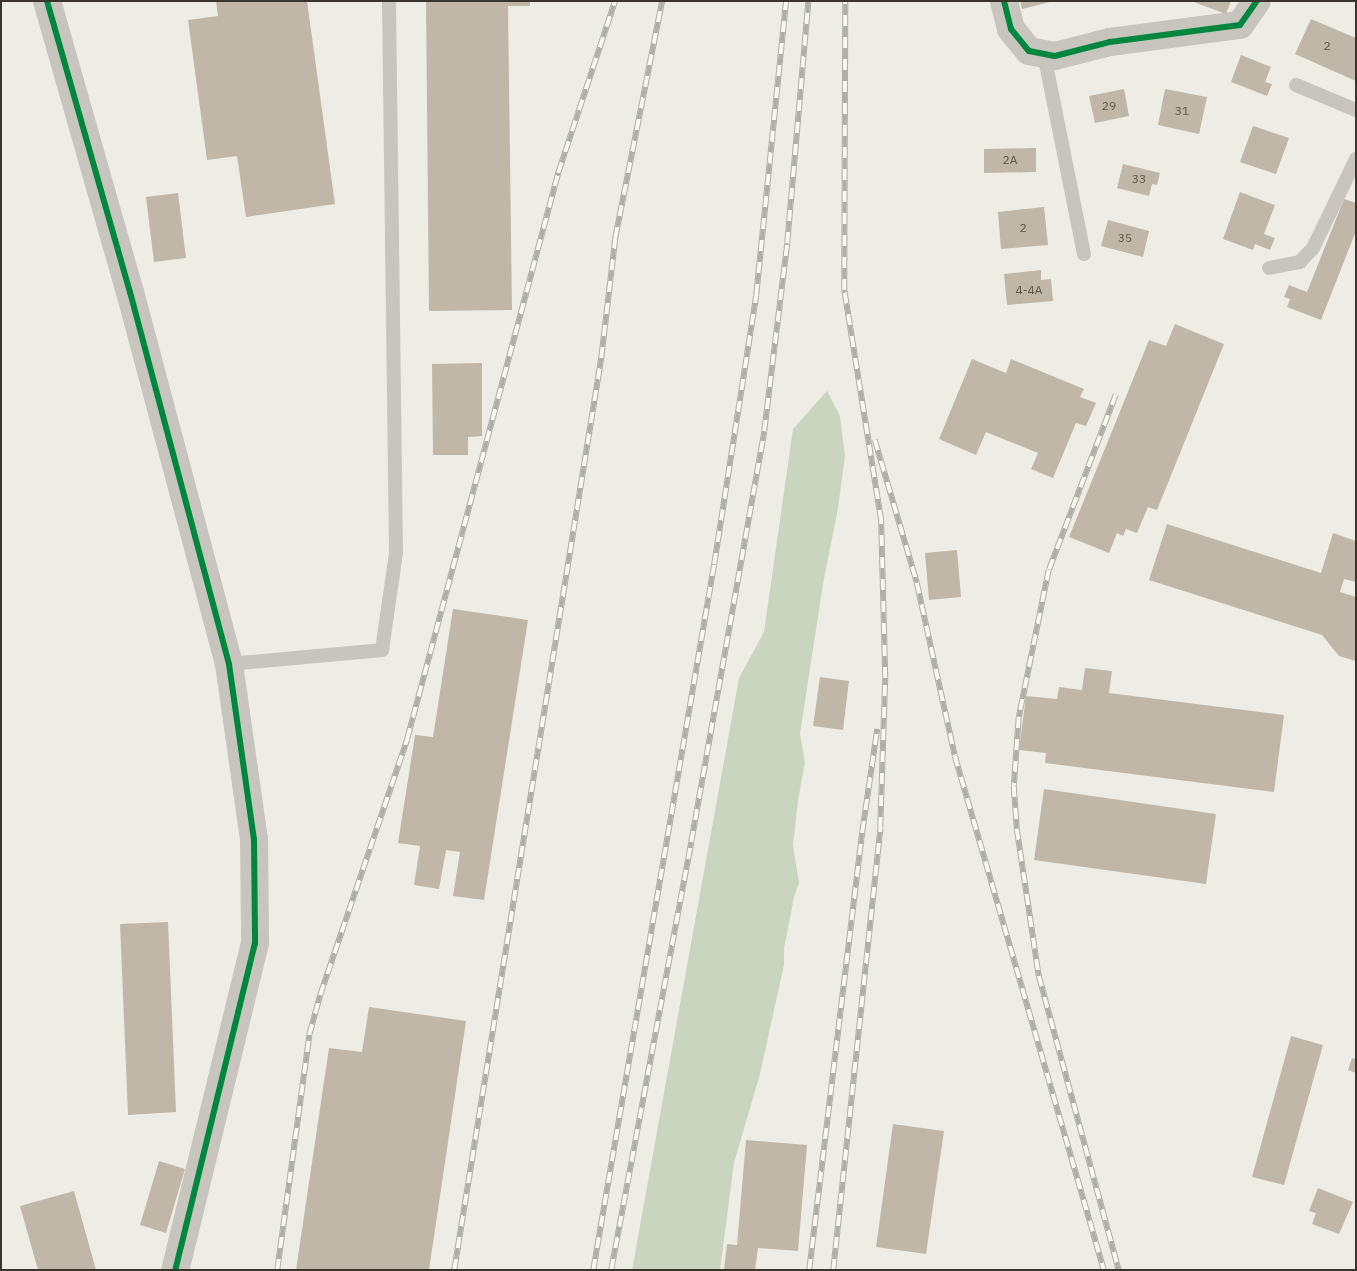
<!DOCTYPE html>
<meta charset="utf-8">
<style>
body{margin:0}
#map{position:relative;width:1357px;height:1271px;overflow:hidden;background:#eeede5;font-family:"IBM Plex Sans",sans-serif}
div>[style]{position:absolute}
.green>*{inset:0;background:#cad5c0}
.building>*{inset:0;background:#c1b7a8}
.service>*{height:14px;margin:-7px;padding:0 7px;transform-origin:7px;border-radius:7px;background:#c8c5be}
.minor>*{height:28px;margin:-14px;padding:0 14px;transform-origin:14px;border-radius:14px;background:#c8c5be}
.rail>*{height:5.5px;margin-top:-2.75px;transform-origin:0;background:repeating-linear-gradient(90deg,#faf8ee 0 11px,#b0aea8 0 22px);box-sizing:border-box;border-block:1px solid #b0aea8}
.cycleway>*{height:6px;margin:-3px;padding:0 3px;transform-origin:3px;border-radius:3px;background:#00873e}
span{translate:-50% -50%;white-space:nowrap;text-align:center;line-height:1.15;-webkit-text-stroke:4.5px #faf8ee;paint-order:stroke}
.number-label{font-size:12px;color:#5b554b}
.number-label span{-webkit-text-stroke-width:0}
.frame{position:absolute;inset:0;border:2px solid #39342c;pointer-events:none}
</style>
<div id="map">
<div class="green">
<div style="clip-path:polygon(827px 391px,840px 416px,845px 456px,838px 508px,823px 584px,800px 734px,805px 762px,798px 801px,793px 845px,799px 883px,794px 897px,784px 949px,784px 965px,760px 1074px,734px 1163px,720px 1270px,632px 1270px,739px 678px,764px 632px,793px 429px)"></div>
</div>
<div class="building">
<div style="clip-path:polygon(216px 1px,307px 1px,335px 204px,246px 217px,237px 156px,207px 160px,188px 20px,218px 16px)"></div>
<div style="clip-path:polygon(426px 1px,530px 1px,530px 6px,508px 6px,512px 310px,429px 311px)"></div>
<div style="clip-path:polygon(1020px 1px,1050px 1px,1050px 2px,1022px 9px)"></div>
<div style="clip-path:polygon(1191px 1px,1231px 1px,1226px 14px)"></div>
<div style="clip-path:polygon(1311px 19px,1356px 38px,1356px 81px,1295px 54px)"></div>
<div style="clip-path:polygon(1241px 55px,1271px 67px,1265px 82px,1272px 84px,1267px 96px,1231px 82px)"></div>
<div style="clip-path:polygon(1124px 89px,1129px 116px,1095px 123px,1089px 96px)"></div>
<div style="clip-path:polygon(1165px 89px,1207px 97px,1199px 134px,1158px 125px)"></div>
<div style="clip-path:polygon(1253px 126px,1289px 138px,1276px 174px,1240px 162px)"></div>
<div style="clip-path:polygon(1036px 148px,1036px 172px,984px 173px,984px 149px)"></div>
<div style="clip-path:polygon(1123px 164px,1160px 173px,1157px 185px,1152px 184px,1149px 196px,1117px 188px)"></div>
<div style="clip-path:polygon(1240px 192px,1275px 205px,1264px 234px,1275px 238px,1270px 250px,1255px 244px,1253px 250px,1223px 239px)"></div>
<div style="clip-path:polygon(178px 193px,186px 258px,154px 262px,146px 197px)"></div>
<div style="clip-path:polygon(1344px 199px,1356px 203px,1356px 231px,1321px 320px,1287px 307px,1290px 299px,1284px 297px,1289px 285px,1307px 292px)"></div>
<div style="clip-path:polygon(1044px 207px,1048px 245px,1001px 249px,998px 212px)"></div>
<div style="clip-path:polygon(1108px 220px,1149px 231px,1143px 257px,1101px 246px)"></div>
<div style="clip-path:polygon(1041px 270px,1041px 280px,1051px 279px,1053px 301px,1007px 305px,1004px 274px)"></div>
<div style="clip-path:polygon(1175px 324px,1224px 344px,1157px 510px,1148px 507px,1137px 533px,1126px 529px,1123px 536px,1117px 533px,1109px 553px,1069px 537px,1149px 340px,1166px 346px)"></div>
<div style="clip-path:polygon(972px 359px,1006px 373px,1011px 359px,1084px 389px,1080px 397px,1096px 403px,1086px 426px,1076px 423px,1053px 478px,1031px 469px,1038px 453px,986px 432px,976px 455px,939px 439px)"></div>
<div style="clip-path:polygon(482px 363px,482px 436px,468px 437px,468px 455px,433px 455px,432px 364px)"></div>
<div style="clip-path:polygon(1167px 524px,1321px 573px,1333px 533px,1356px 541px,1356px 582px,1344px 579px,1340px 592px,1356px 597px,1356px 661px,1339px 656px,1322px 635px,1149px 580px)"></div>
<div style="clip-path:polygon(957px 550px,961px 597px,929px 600px,925px 553px)"></div>
<div style="clip-path:polygon(453px 609px,528px 620px,484px 900px,453px 896px,460px 852px,446px 850px,439px 889px,414px 885px,420px 846px,398px 843px,415px 735px,433px 737px)"></div>
<div style="clip-path:polygon(1085px 668px,1112px 671px,1109px 693px,1284px 715px,1274px 792px,1045px 763px,1046px 753px,1019px 750px,1026px 696px,1057px 699px,1059px 687px,1082px 690px)"></div>
<div style="clip-path:polygon(820px 677px,849px 681px,843px 730px,813px 726px)"></div>
<div style="clip-path:polygon(1044px 789px,1216px 814px,1206px 884px,1034px 860px)"></div>
<div style="clip-path:polygon(168px 922px,176px 1112px,128px 1115px,120px 924px)"></div>
<div style="clip-path:polygon(369px 1007px,466px 1021px,429px 1270px,296px 1270px,329px 1048px,362px 1052px)"></div>
<div style="clip-path:polygon(1291px 1036px,1323px 1045px,1284px 1185px,1252px 1177px)"></div>
<div style="clip-path:polygon(1352px 1058px,1356px 1059px,1356px 1073px,1348px 1070px)"></div>
<div style="clip-path:polygon(893px 1124px,944px 1131px,926px 1254px,876px 1247px)"></div>
<div style="clip-path:polygon(746px 1140px,807px 1145px,798px 1251px,758px 1248px,755px 1270px,724px 1270px,727px 1244px,737px 1245px)"></div>
<div style="clip-path:polygon(159px 1161px,185px 1169px,166px 1233px,140px 1225px)"></div>
<div style="clip-path:polygon(1318px 1188px,1353px 1202px,1339px 1234px,1312px 1224px,1316px 1213px,1309px 1211px)"></div>
<div style="clip-path:polygon(74px 1191px,96px 1270px,38px 1270px,20px 1206px)"></div>
</div>
<div class="service">
<div style="left:1044px;top:54px;width:204px;rotate:78.7deg"></div>
<div style="left:1296px;top:85px;width:65px;rotate:22.6deg"></div>
<div style="left:1269px;top:268px;width:32px;rotate:-11deg"></div>
<div style="left:1300px;top:262px;width:19px;rotate:-47deg"></div>
<div style="left:1313px;top:248px;width:99px;rotate:-64.2deg"></div>
<div style="left:229px;top:664px;width:154px;rotate:-5.2deg"></div>
<div style="left:382px;top:650px;width:98px;rotate:-81.8deg"></div>
<div style="left:396px;top:553px;width:552px;rotate:-90.73deg"></div>
</div>
<div class="minor">
<div style="left:47px;top:1px;width:303px;rotate:74.1deg"></div>
<div style="left:130px;top:292px;width:385px;rotate:75.1deg"></div>
<div style="left:229px;top:664px;width:177px;rotate:81.9deg"></div>
<div style="left:254px;top:839px;width:104px;rotate:89.4deg"></div>
<div style="left:255px;top:943px;width:337px;rotate:103.7deg"></div>
<div style="left:1004px;top:1px;width:29px;rotate:76deg"></div>
<div style="left:1011px;top:29px;width:28px;rotate:51deg"></div>
<div style="left:1029px;top:51px;width:26px;rotate:11deg"></div>
<div style="left:1055px;top:56px;width:57px;rotate:-14.3deg"></div>
<div style="left:1110px;top:42px;width:131px;rotate:-7.5deg"></div>
<div style="left:1240px;top:25px;width:29px;rotate:-55deg"></div>
</div>
<div class="rail">
<div style="left:1116px;top:395px;width:187px;rotate:110.9deg"></div>
<div style="left:1049px;top:570px;width:150px;rotate:101.5deg"></div>
<div style="left:1019px;top:717px;width:69px;rotate:94.1deg"></div>
<div style="left:1014px;top:786px;width:43px;rotate:86deg"></div>
<div style="left:1017px;top:829px;width:149px;rotate:81.5deg"></div>
<div style="left:1039px;top:976px;width:305px;rotate:74.8deg"></div>
<div style="left:875px;top:440px;width:149px;rotate:73.6deg"></div>
<div style="left:917px;top:583px;width:177px;rotate:77.6deg"></div>
<div style="left:955px;top:756px;width:535px;rotate:73.83deg"></div>
<div style="left:277px;top:1270px;width:237px;rotate:-82.2deg"></div>
<div style="left:309px;top:1035px;width:41px;rotate:-74.6deg"></div>
<div style="left:320px;top:995px;width:270px;rotate:-71.2deg"></div>
<div style="left:407px;top:739px;width:586px;rotate:-75.06deg"></div>
<div style="left:558px;top:173px;width:181px;rotate:-71.7deg"></div>
<div style="left:454px;top:1270px;width:924px;rotate:-80.84deg"></div>
<div style="left:601px;top:358px;width:121px;rotate:-83.3deg"></div>
<div style="left:615px;top:238px;width:242px;rotate:-78.8deg"></div>
<div style="left:593px;top:1270px;width:716px;rotate:-80.27deg"></div>
<div style="left:714px;top:564px;width:272px;rotate:-81.1deg"></div>
<div style="left:756px;top:295px;width:296px;rotate:-84.2deg"></div>
<div style="left:611px;top:1270px;width:435px;rotate:-79.4deg"></div>
<div style="left:691px;top:842px;width:417px;rotate:-79.9deg"></div>
<div style="left:764px;top:431px;width:189px;rotate:-83deg"></div>
<div style="left:787px;top:243px;width:243px;rotate:-85deg"></div>
<div style="left:809px;top:1270px;width:441px;rotate:-83.1deg"></div>
<div style="left:862px;top:832px;width:104px;rotate:-81.7deg"></div>
<div style="left:833px;top:1270px;width:444px;rotate:-83.9deg"></div>
<div style="left:880px;top:828px;width:150px;rotate:-88.1deg"></div>
<div style="left:885px;top:678px;width:157px;rotate:-91.5deg"></div>
<div style="left:881px;top:521px;width:234px;rotate:-99.1deg"></div>
<div style="left:844px;top:290px;width:289px;rotate:-89.8deg"></div>
</div>
<div class="cycleway">
<div style="left:47px;top:1px;width:303px;rotate:74.1deg"></div>
<div style="left:130px;top:292px;width:385px;rotate:75.1deg"></div>
<div style="left:229px;top:664px;width:177px;rotate:81.9deg"></div>
<div style="left:254px;top:839px;width:104px;rotate:89.4deg"></div>
<div style="left:255px;top:943px;width:337px;rotate:103.7deg"></div>
<div style="left:1004px;top:1px;width:29px;rotate:76deg"></div>
<div style="left:1011px;top:29px;width:28px;rotate:51deg"></div>
<div style="left:1029px;top:51px;width:26px;rotate:11deg"></div>
<div style="left:1055px;top:56px;width:57px;rotate:-14.3deg"></div>
<div style="left:1110px;top:42px;width:131px;rotate:-7.5deg"></div>
<div style="left:1240px;top:25px;width:29px;rotate:-55deg"></div>
</div>
<div class="number-label">
<span style="left:1327px;top:46px">2</span>
<span style="left:1109px;top:106px">29</span>
<span style="left:1182px;top:111px">31</span>
<span style="left:1010px;top:160px">2А</span>
<span style="left:1139px;top:179px">33</span>
<span style="left:1023px;top:228px">2</span>
<span style="left:1125px;top:238px">35</span>
<span style="left:1029px;top:290px">4-4А</span>
</div>
<div class="frame"></div>
</div>
